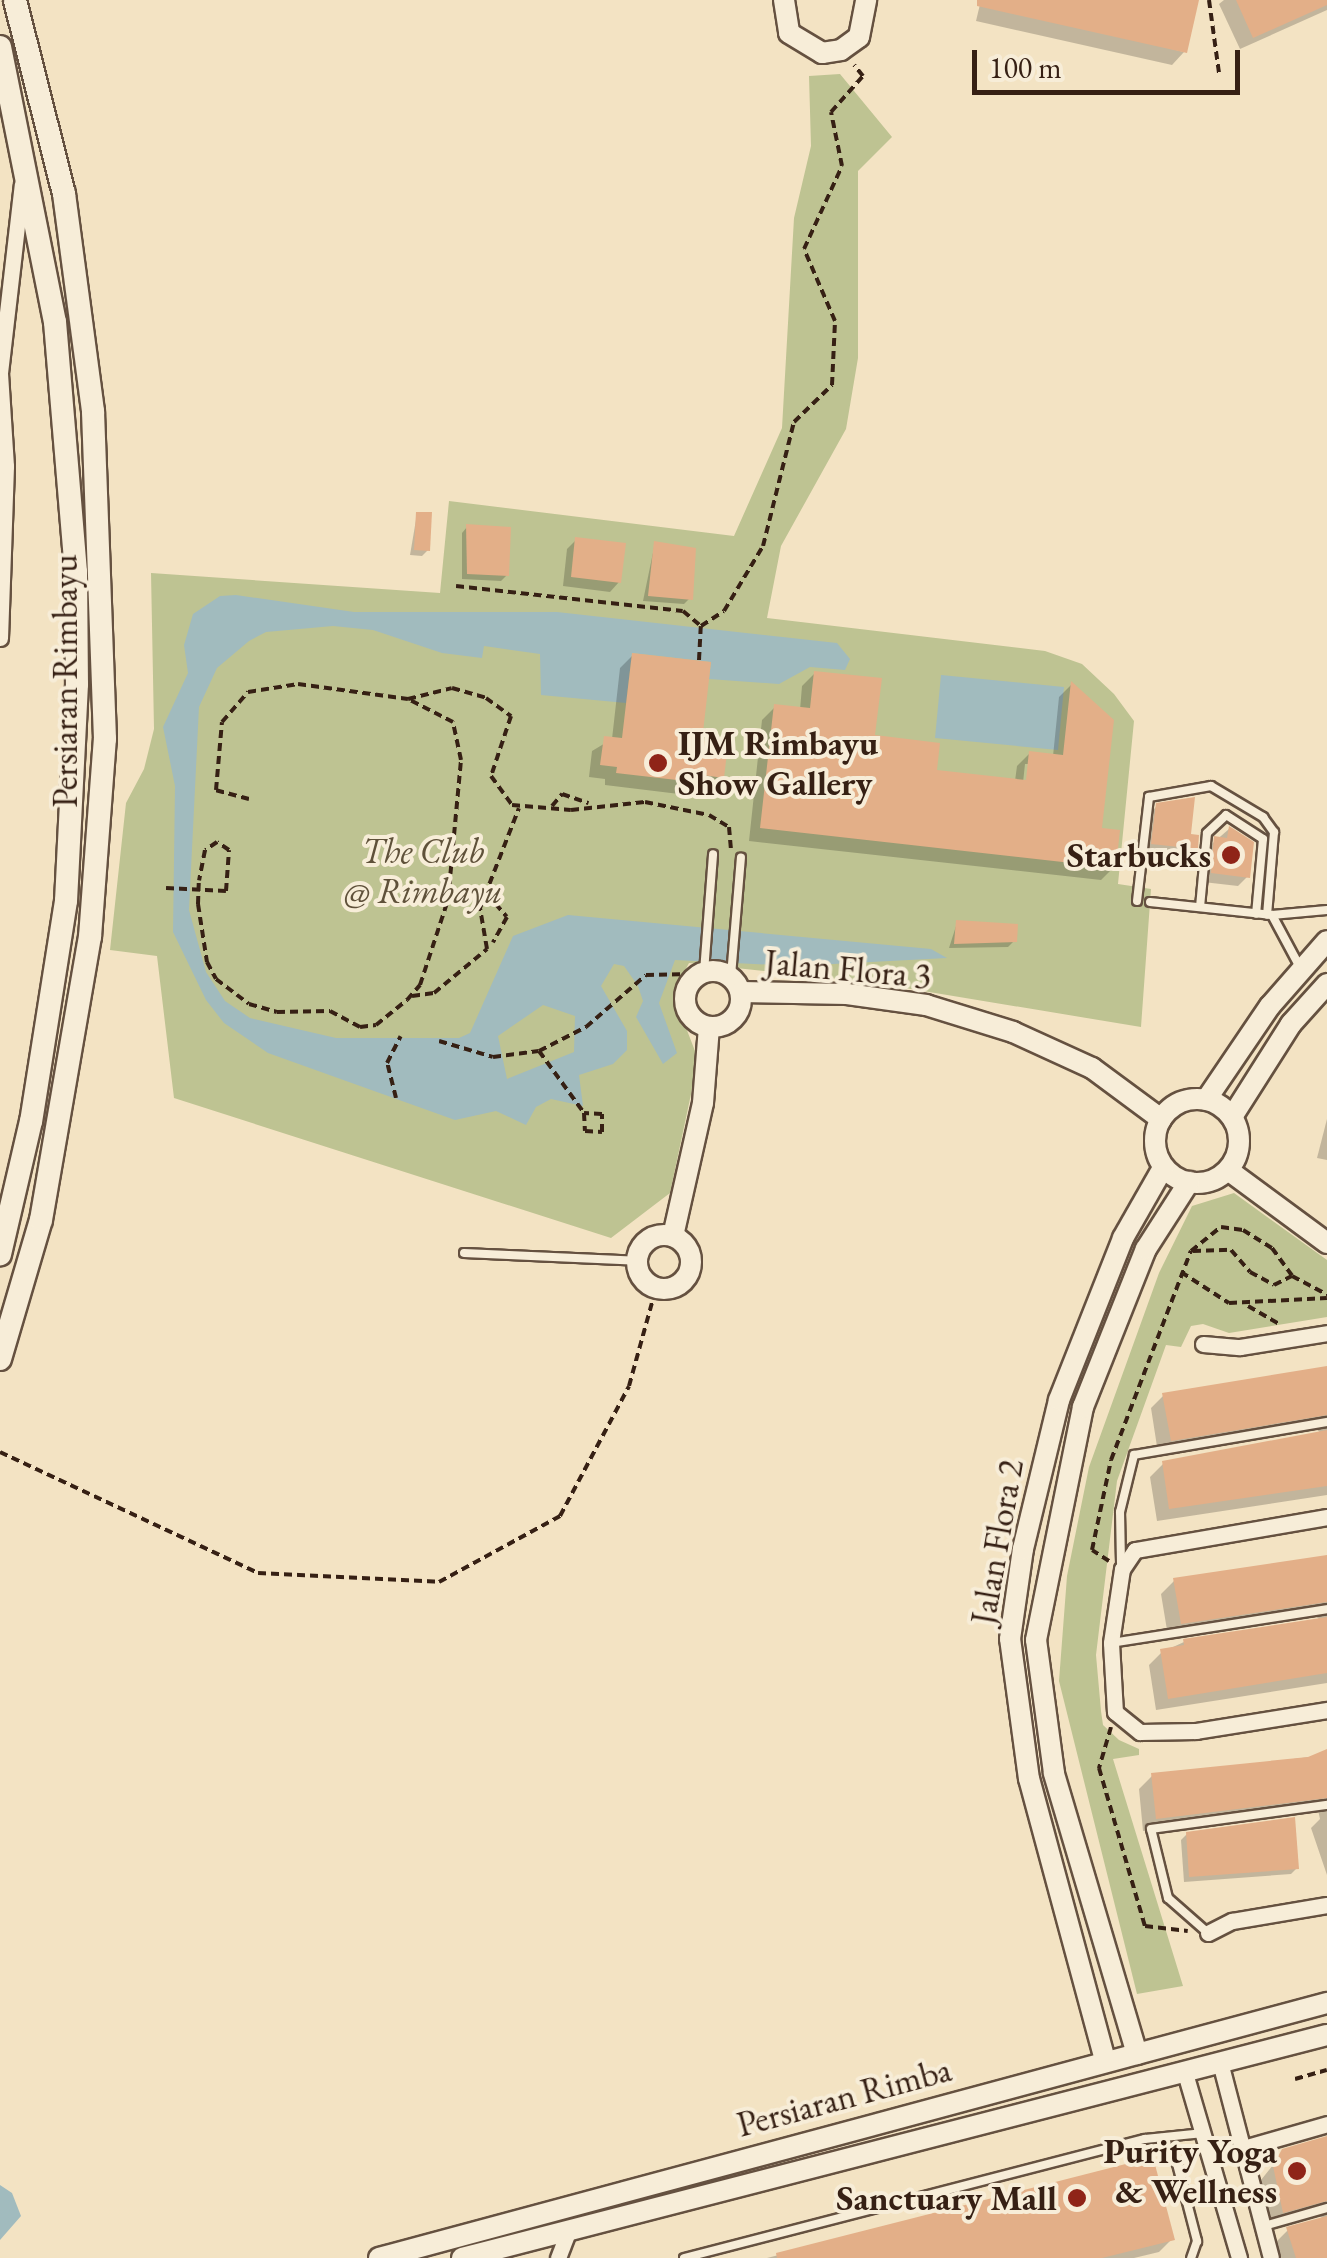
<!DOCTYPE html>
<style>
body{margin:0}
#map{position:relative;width:1327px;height:2258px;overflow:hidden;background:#f3e3c3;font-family:"EB Garamond",serif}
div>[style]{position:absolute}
.green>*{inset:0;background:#bec392}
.water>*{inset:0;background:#a1bbbe}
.shadow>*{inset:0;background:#0003}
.building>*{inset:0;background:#e3af88}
.path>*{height:4px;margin-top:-2px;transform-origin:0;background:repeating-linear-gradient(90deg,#362014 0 8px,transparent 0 13px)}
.roads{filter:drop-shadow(2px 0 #655140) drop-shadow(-2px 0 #655140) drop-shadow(0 2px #655140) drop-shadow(0 -2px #655140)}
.service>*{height:8px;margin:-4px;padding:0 4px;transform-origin:4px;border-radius:4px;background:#f7edd8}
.minor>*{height:15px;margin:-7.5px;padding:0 7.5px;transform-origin:7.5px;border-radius:7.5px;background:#f7edd8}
.tertiary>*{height:20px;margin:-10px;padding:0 10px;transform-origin:10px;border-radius:10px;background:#f7edd8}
.tertiary>.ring{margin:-10px;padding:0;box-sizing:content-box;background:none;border:20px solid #f7edd8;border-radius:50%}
.secondary>*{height:22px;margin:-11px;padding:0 11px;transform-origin:11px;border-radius:11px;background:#f7edd8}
.path-bridge>*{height:4px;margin-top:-2px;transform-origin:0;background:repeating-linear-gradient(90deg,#362014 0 8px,transparent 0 13px)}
.dots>*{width:28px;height:28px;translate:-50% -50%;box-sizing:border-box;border:5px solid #f7edd8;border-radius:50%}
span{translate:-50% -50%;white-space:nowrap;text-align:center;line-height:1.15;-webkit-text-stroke:8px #f7edd8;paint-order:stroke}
.street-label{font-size:35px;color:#362014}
.poi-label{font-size:35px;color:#362014;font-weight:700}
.left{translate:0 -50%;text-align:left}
.right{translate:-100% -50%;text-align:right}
.park-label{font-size:35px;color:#5f513a;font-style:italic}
.scale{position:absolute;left:972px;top:50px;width:268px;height:45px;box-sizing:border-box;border:5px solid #362014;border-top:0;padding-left:12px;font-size:30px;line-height:35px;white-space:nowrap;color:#362014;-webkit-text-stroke:8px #f7edd8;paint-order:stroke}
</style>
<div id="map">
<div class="green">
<div style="clip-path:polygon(840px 74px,892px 137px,858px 171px,858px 358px,846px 429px,781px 546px,767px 618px,1045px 651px,1082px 664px,1114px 694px,1134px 721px,1118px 884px,1151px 889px,1141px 1027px,875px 983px,689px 963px,673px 994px,695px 1051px,694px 1080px,670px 1193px,611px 1238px,174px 1098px,157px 956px,110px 950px,126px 803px,144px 769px,154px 729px,151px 573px,440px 593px,449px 501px,734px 536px,782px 428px,794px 218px,811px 146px,809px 76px)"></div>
<div style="clip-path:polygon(1234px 1193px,1327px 1260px,1327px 1317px,1229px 1333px,1203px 1324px,1191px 1326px,1181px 1347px,1166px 1345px,1117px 1481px,1096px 1655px,1101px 1711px,1103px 1725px,1119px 1740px,1139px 1749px,1139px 1755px,1113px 1759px,1183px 1986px,1137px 1994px,1059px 1681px,1067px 1576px,1089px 1467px,1159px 1273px,1192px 1206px)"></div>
</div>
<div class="water">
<div style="clip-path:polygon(evenodd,236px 595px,354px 612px,557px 612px,837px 643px,850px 659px,845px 670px,810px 667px,779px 684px,709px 679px,711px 662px,632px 653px,626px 703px,541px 695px,540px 654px,484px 646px,482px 658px,442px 653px,373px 630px,333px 626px,266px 632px,249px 641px,217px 668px,199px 707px,189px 910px,206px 972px,225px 1001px,250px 1018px,336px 1038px,459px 1038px,470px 1033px,513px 936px,568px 915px,931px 949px,947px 958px,795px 966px,675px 960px,659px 1003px,677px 1053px,663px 1064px,636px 1017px,643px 1001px,638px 986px,624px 966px,614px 964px,601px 986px,627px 1031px,627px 1050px,613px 1064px,579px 1075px,583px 1106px,551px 1099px,536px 1107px,526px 1125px,496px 1111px,455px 1120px,268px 1053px,224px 1023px,206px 1000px,173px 932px,175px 786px,163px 727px,188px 673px,184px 645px,193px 614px,220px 596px,236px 595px,543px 1005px,575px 1016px,574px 1052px,507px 1079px,498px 1036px,543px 1005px)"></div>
<div style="clip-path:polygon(941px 675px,1064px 687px,1058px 750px,935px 738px)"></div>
<div style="clip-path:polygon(0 2185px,12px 2193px,21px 2216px,0 2240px)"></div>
</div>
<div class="shadow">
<div style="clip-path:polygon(981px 0,1184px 52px,1172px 65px,976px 21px)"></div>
<div style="clip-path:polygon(1224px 0,1327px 0,1327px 10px,1240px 49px,1219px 4px)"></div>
<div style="clip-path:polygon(417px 514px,428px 550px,422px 556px,410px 555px)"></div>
<div style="clip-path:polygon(467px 527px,507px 575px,501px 581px,462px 579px,462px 533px)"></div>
<div style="clip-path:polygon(576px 540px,619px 582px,610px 592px,563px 586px,567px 549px)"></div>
<div style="clip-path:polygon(655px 543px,690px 598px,684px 604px,643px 601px)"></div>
<div style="clip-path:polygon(633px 655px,721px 777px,708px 790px,686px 787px,679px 794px,605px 785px,605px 779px,589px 777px,592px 751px,612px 739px,620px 668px)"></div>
<div style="clip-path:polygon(evenodd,815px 673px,873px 737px,935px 772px,1015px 781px,1017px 766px,1030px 753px,1053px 756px,1059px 697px,1071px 685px,1099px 830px,1114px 867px,1101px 880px,749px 841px,762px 720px,775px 707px,800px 710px,802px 686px,815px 673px,1025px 764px,1030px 764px,1027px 793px,1022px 792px,1025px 764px)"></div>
<div style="clip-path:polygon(1157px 806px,1196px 848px,1186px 857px,1143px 853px,1148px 815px)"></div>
<div style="clip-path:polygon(1229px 829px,1248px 876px,1238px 886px,1203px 882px,1206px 849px)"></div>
<div style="clip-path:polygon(957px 923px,1014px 941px,1008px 947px,949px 948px)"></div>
<div style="clip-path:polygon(1327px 1119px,1327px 1160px,1317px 1158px)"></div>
<div style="clip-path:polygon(1327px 1369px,1327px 1495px,1157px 1521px,1150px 1477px,1163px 1464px,1321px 1433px,1312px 1426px,1158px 1453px,1151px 1408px,1164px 1395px)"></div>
<div style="clip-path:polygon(1327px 1557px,1327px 1683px,1156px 1710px,1149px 1665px,1162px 1652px,1184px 1642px,1320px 1620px,1312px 1613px,1168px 1636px,1161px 1594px,1174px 1581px)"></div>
<div style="clip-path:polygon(1327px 1755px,1327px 1875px,1311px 1828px,1320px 1819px,1318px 1810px,1143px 1831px,1139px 1789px,1152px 1776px)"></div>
<div style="clip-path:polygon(1187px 1834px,1297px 1868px,1291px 1874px,1184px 1882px,1181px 1840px)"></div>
<div style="clip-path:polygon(1327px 2138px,1327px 2258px,1279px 2258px,1275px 2243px,1288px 2230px,1324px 2219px,1312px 2212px,1271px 2224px,1261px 2180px,1284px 2151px)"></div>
<div style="clip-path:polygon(1151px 2160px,1172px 2239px,1159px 2252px,1134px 2258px,767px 2258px)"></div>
</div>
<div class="building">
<div style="clip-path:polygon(977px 0,1199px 0,1187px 53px,977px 6px)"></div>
<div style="clip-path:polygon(1236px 0,1327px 0,1327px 5px,1253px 38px)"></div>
<div style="clip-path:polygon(416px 512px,432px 512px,430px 551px,414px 550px)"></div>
<div style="clip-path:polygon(466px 524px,511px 527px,509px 576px,467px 574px)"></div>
<div style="clip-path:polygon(575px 537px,626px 543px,621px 583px,571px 577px)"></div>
<div style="clip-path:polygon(654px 541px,696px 548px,693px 600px,648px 596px)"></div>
<div style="clip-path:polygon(632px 653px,711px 662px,702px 741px,728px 744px,724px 778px,695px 774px,694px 782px,616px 773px,617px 767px,600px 765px,604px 736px,622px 738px)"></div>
<div style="clip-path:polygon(814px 671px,882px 678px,875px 735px,940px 743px,937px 770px,1026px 780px,1029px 751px,1063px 755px,1071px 681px,1114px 720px,1102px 828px,1120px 830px,1116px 868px,760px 828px,774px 704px,810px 708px)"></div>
<div style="clip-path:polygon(1195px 797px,1191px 834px,1199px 835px,1198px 849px,1151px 844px,1156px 803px)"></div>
<div style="clip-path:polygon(1229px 826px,1254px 842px,1250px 878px,1211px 873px,1214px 836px,1227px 838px)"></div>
<div style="clip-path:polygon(956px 920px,1018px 924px,1017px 942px,954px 944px)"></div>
<div style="clip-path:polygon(1327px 1366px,1327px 1415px,1171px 1441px,1162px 1393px)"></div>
<div style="clip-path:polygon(1327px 1430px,1327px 1486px,1169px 1509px,1162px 1461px)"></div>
<div style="clip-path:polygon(1327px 1555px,1327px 1602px,1181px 1624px,1173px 1578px)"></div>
<div style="clip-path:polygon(1327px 1617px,1327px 1673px,1168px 1699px,1160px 1649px,1184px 1645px,1183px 1639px)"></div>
<div style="clip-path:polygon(1327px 1749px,1327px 1798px,1156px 1819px,1151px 1773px,1308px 1757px)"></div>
<div style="clip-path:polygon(1295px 1817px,1299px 1869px,1189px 1877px,1186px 1832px)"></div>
<div style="clip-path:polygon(1327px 2136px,1327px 2201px,1283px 2213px,1273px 2166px,1282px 2149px)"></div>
<div style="clip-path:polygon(1153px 2157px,1175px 2240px,1102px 2258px,777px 2258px,776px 2253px)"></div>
<div style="clip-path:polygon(1327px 2216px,1327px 2258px,1296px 2258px,1286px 2227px)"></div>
</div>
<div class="path">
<div style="left:1209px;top:0;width:74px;rotate:82.2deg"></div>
<div style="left:456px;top:586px;width:228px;rotate:6.3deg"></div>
<div style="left:683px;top:611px;width:23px;rotate:40deg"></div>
<div style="left:701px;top:626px;width:27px;rotate:-33deg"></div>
<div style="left:724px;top:611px;width:76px;rotate:-59deg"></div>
<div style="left:763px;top:546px;width:128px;rotate:-76deg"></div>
<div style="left:794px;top:422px;width:53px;rotate:-44.2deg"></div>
<div style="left:832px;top:385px;width:64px;rotate:-87.3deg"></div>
<div style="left:835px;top:321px;width:78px;rotate:-113.3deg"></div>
<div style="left:804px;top:249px;width:91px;rotate:-65.4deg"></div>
<div style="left:842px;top:166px;width:55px;rotate:-101.5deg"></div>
<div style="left:831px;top:112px;width:48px;rotate:-48.4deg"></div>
<div style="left:863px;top:76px;width:14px;rotate:-129deg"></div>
<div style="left:699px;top:660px;width:34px;rotate:-87deg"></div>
<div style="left:249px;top:799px;width:34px;rotate:-165deg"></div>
<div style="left:216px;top:790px;width:68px;rotate:-85deg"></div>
<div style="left:222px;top:722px;width:40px;rotate:-49deg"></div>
<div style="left:248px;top:692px;width:51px;rotate:-9.1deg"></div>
<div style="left:298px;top:684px;width:111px;rotate:7.8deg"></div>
<div style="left:408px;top:699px;width:45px;rotate:-14deg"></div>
<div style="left:452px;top:688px;width:35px;rotate:16deg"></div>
<div style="left:486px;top:698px;width:31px;rotate:36deg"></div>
<div style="left:511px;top:716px;width:63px;rotate:108.4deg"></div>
<div style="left:491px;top:776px;width:36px;rotate:54deg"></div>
<div style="left:512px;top:805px;width:59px;rotate:4.8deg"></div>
<div style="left:571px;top:810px;width:74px;rotate:-6.2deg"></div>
<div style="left:645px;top:802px;width:65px;rotate:11.5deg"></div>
<div style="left:709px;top:815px;width:23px;rotate:31deg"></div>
<div style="left:729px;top:827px;width:22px;rotate:85deg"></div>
<div style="left:552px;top:806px;width:16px;rotate:-50deg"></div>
<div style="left:562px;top:794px;width:28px;rotate:19deg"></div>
<div style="left:166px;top:888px;width:60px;rotate:2.9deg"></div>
<div style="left:226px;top:891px;width:41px;rotate:-85.8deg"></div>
<div style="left:229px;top:850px;width:14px;rotate:-146deg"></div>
<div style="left:217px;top:842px;width:14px;rotate:146deg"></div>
<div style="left:205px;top:850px;width:31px;rotate:101deg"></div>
<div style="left:487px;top:894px;width:30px;rotate:49deg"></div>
<div style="left:507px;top:917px;width:29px;rotate:119deg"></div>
<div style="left:198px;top:904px;width:59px;rotate:81.2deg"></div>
<div style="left:207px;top:962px;width:19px;rotate:62deg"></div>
<div style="left:216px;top:979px;width:41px;rotate:37.1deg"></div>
<div style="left:249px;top:1004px;width:29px;rotate:16deg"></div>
<div style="left:277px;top:1012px;width:53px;rotate:-1.1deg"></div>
<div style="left:330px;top:1011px;width:34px;rotate:28deg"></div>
<div style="left:360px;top:1027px;width:16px;rotate:-7deg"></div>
<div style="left:376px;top:1025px;width:40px;rotate:-39deg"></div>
<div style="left:407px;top:1000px;width:20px;rotate:-49deg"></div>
<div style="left:420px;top:985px;width:89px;rotate:-71.8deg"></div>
<div style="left:448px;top:900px;width:141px;rotate:-84.7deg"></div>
<div style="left:461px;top:760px;width:39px;rotate:-102deg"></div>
<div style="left:453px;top:722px;width:51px;rotate:-152.9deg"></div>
<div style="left:412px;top:996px;width:22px;rotate:-8deg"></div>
<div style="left:434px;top:993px;width:69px;rotate:-39.7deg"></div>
<div style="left:487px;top:949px;width:42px;rotate:-99.7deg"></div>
<div style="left:480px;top:908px;width:107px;rotate:-68.7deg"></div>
<div style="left:439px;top:1041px;width:56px;rotate:16.5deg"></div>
<div style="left:493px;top:1057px;width:46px;rotate:-7.4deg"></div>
<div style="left:539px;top:1051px;width:53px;rotate:-27.1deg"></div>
<div style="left:586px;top:1027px;width:79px;rotate:-40.9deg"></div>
<div style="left:646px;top:975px;width:45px;rotate:-1.3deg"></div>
<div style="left:539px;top:1051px;width:77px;rotate:54deg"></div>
<div style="left:584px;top:1113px;width:18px;rotate:87deg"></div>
<div style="left:585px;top:1131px;width:17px;rotate:3deg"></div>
<div style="left:602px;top:1132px;width:18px;rotate:-90deg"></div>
<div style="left:602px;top:1114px;width:18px;rotate:-177deg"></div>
<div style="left:396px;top:1098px;width:36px;rotate:-104deg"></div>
<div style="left:387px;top:1063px;width:30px;rotate:-63deg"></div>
<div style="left:1193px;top:1251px;width:38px;rotate:-2deg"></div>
<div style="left:1231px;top:1250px;width:29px;rotate:49deg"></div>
<div style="left:1250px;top:1272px;width:27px;rotate:28deg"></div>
<div style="left:1274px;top:1285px;width:20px;rotate:-27deg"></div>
<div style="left:1181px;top:1272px;width:57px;rotate:32.9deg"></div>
<div style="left:1229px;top:1303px;width:98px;rotate:-2.9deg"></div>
<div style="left:1248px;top:1306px;width:36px;rotate:30deg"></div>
<div style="left:0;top:1452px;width:285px;rotate:25.1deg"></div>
<div style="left:258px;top:1573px;width:181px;rotate:2.8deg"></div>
<div style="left:439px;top:1582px;width:138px;rotate:-28.6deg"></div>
<div style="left:560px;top:1516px;width:147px;rotate:-62deg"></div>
<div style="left:629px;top:1386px;width:102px;rotate:-74.6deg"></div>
<div style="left:1109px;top:1561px;width:20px;rotate:-147deg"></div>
<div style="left:1092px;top:1550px;width:92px;rotate:-78.1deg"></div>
<div style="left:1111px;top:1460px;width:224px;rotate:-69.1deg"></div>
<div style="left:1191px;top:1251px;width:38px;rotate:-39deg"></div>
<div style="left:1221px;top:1227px;width:22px;rotate:8deg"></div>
<div style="left:1243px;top:1230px;width:34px;rotate:32deg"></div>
<div style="left:1272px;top:1248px;width:34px;rotate:54deg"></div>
<div style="left:1292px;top:1276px;width:40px;rotate:28deg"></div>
<div style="left:1111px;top:1727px;width:43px;rotate:106.3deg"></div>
<div style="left:1099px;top:1768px;width:165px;rotate:73.8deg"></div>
<div style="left:1145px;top:1926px;width:43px;rotate:6.6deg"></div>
<div style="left:1295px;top:2079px;width:33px;rotate:-16deg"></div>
</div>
<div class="roads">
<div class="service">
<div style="left:1137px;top:901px;width:105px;rotate:-83.4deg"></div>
<div style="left:1149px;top:797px;width:63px;rotate:-10.1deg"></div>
<div style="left:1211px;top:786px;width:61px;rotate:30.8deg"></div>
<div style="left:1263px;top:817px;width:19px;rotate:54deg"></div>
<div style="left:1274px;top:832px;width:83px;rotate:94.8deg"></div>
<div style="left:1150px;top:902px;width:123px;rotate:6.1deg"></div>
<div style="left:1272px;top:915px;width:55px;rotate:-5.2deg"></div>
<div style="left:1200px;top:907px;width:74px;rotate:-84.6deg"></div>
<div style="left:1207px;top:833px;width:26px;rotate:-43deg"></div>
<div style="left:1226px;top:815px;width:44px;rotate:33deg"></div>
<div style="left:1263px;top:839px;width:75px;rotate:95.3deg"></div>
<div style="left:1272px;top:915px;width:61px;rotate:61.8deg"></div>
<div style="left:704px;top:972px;width:118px;rotate:-85.6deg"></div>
<div style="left:731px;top:976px;width:119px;rotate:-85.2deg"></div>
<div style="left:464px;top:1253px;width:173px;rotate:2.6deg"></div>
<div style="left:1121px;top:1563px;width:51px;rotate:-91.1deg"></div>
<div style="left:1120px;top:1512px;width:59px;rotate:-76.2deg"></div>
<div style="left:1134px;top:1455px;width:196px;rotate:-9.7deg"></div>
<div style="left:1111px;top:1643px;width:219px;rotate:-8.9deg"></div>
<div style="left:1208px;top:1933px;width:53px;rotate:-138.8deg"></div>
<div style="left:1168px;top:1898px;width:71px;rotate:-103.8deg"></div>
<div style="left:1151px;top:1829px;width:178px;rotate:-7.8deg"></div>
<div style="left:1161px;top:2138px;width:31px;rotate:58deg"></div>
<div style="left:1177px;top:2164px;width:80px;rotate:75.4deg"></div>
<div style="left:1197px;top:2241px;width:18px;rotate:109deg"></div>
<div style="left:1264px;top:2226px;width:66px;rotate:-15.9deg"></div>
<div style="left:684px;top:2258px;width:476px;rotate:-14.5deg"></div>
<div style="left:1145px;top:2139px;width:59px;rotate:-5.8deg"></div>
</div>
<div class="minor">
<div style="left:0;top:638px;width:172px;rotate:-88deg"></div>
<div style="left:6px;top:466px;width:93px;rotate:-93.7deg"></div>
<div style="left:0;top:373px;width:190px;rotate:-83.4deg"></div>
<div style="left:1203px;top:1344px;width:37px;rotate:5deg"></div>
<div style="left:1240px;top:1347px;width:88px;rotate:-9.1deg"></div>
<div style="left:1327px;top:1517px;width:195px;rotate:170.2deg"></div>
<div style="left:1135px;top:1550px;width:23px;rotate:124deg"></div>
<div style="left:1122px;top:1569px;width:75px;rotate:98.5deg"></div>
<div style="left:1111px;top:1643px;width:69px;rotate:86.7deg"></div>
<div style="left:1115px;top:1712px;width:32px;rotate:39deg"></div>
<div style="left:1140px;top:1732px;width:56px;rotate:-1deg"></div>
<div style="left:1196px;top:1731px;width:133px;rotate:-9.1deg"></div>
<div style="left:1208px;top:1933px;width:27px;rotate:-27deg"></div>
<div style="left:1232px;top:1921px;width:96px;rotate:-9.6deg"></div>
<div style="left:1221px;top:2066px;width:198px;rotate:75.4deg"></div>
<div style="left:1185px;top:2073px;width:193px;rotate:73.7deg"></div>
<div style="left:1240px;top:2149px;width:91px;rotate:-16deg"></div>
<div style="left:558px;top:2258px;width:28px;rotate:-69deg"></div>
</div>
<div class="tertiary">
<div style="left:784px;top:0;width:33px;rotate:81deg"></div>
<div style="left:789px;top:33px;width:39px;rotate:31deg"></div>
<div style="left:822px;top:53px;width:19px;rotate:-9deg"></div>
<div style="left:841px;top:50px;width:22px;rotate:-36deg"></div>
<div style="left:859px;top:37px;width:38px;rotate:-79deg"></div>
<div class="ring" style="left:685px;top:971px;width:36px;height:36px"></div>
<div style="left:741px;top:992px;width:106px;rotate:1.1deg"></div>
<div style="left:847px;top:994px;width:80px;rotate:7.9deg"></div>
<div style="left:926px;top:1005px;width:91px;rotate:17.2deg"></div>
<div style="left:1013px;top:1032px;width:87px;rotate:24.5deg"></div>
<div style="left:1092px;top:1068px;width:86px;rotate:36.5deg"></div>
<div class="ring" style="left:1155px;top:1099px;width:64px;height:64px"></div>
<div style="left:1206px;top:1100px;width:114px;rotate:-55.8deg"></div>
<div style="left:1270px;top:1006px;width:86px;rotate:-48.8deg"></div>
<div style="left:1232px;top:1117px;width:110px;rotate:-57.6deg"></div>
<div style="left:1291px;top:1024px;width:54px;rotate:-48deg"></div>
<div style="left:1228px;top:1170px;width:123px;rotate:36.4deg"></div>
<div class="ring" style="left:637px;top:1235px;width:34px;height:34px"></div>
<div style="left:673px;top:1236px;width:136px;rotate:-77.3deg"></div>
<div style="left:703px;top:1103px;width:76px;rotate:-85.5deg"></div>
<div style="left:1137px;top:2054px;width:293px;rotate:-106.5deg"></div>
<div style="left:1054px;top:1773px;width:134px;rotate:-97.7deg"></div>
<div style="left:1036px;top:1640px;width:238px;rotate:-78.6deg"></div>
<div style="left:1083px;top:1407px;width:170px;rotate:-68.3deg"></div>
<div style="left:1146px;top:1249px;width:80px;rotate:-57.3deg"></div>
<div style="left:1105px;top:2060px;width:291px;rotate:-105.1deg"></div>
<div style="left:1029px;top:1779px;width:141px;rotate:-97.7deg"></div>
<div style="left:1010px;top:1639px;width:91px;rotate:-81.8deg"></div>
<div style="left:1023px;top:1549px;width:153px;rotate:-76.4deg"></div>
<div style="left:1059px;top:1400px;width:174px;rotate:-68.4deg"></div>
<div style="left:1123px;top:1238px;width:81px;rotate:-60.3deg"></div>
<div style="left:379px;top:2258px;width:982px;rotate:-15.06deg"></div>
<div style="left:462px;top:2258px;width:893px;rotate:-14.46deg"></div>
</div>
<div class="secondary">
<div style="left:0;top:47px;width:280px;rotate:78.7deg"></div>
<div style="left:55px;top:322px;width:251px;rotate:85.2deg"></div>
<div style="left:76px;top:572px;width:112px;rotate:89.5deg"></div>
<div style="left:77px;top:684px;width:217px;rotate:92.9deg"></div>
<div style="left:66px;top:901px;width:223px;rotate:99deg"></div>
<div style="left:31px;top:1121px;width:137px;rotate:103.1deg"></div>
<div style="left:0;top:1359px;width:145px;rotate:-73.6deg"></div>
<div style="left:41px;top:1220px;width:287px;rotate:-80.2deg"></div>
<div style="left:90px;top:937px;width:199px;rotate:-85.7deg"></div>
<div style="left:105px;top:739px;width:328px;rotate:-92.1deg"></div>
<div style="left:93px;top:411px;width:219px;rotate:-97.6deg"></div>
<div style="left:64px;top:194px;width:200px;rotate:-104.2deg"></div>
</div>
</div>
<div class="path-bridge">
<div style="left:198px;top:904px;width:24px;rotate:-88deg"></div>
</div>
<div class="dots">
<div style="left:658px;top:763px;background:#8f2418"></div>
<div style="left:1231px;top:855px;background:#8f2418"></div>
<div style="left:1297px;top:2171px;background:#8f2418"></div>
<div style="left:1077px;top:2198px;background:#8f2418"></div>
</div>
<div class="street-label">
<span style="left:65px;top:681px;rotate:-90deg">Persiaran Rimbayu</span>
<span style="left:848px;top:969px;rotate:5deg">Jalan Flora 3</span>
<span style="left:997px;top:1542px;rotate:-80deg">Jalan Flora 2</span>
<span style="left:844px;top:2097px;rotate:-15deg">Persiaran Rimba</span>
</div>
<div class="poi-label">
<span class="left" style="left:678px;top:763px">IJM Rimbayu<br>Show Gallery</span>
<span class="right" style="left:1211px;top:855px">Starbucks</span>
<span class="right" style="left:1277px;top:2171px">Purity Yoga<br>&amp; Wellness</span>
<span class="right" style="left:1057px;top:2198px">Sanctuary Mall</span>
</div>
<div class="park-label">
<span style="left:423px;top:871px">The Club<br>@ Rimbayu</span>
</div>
<div class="scale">100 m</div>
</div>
